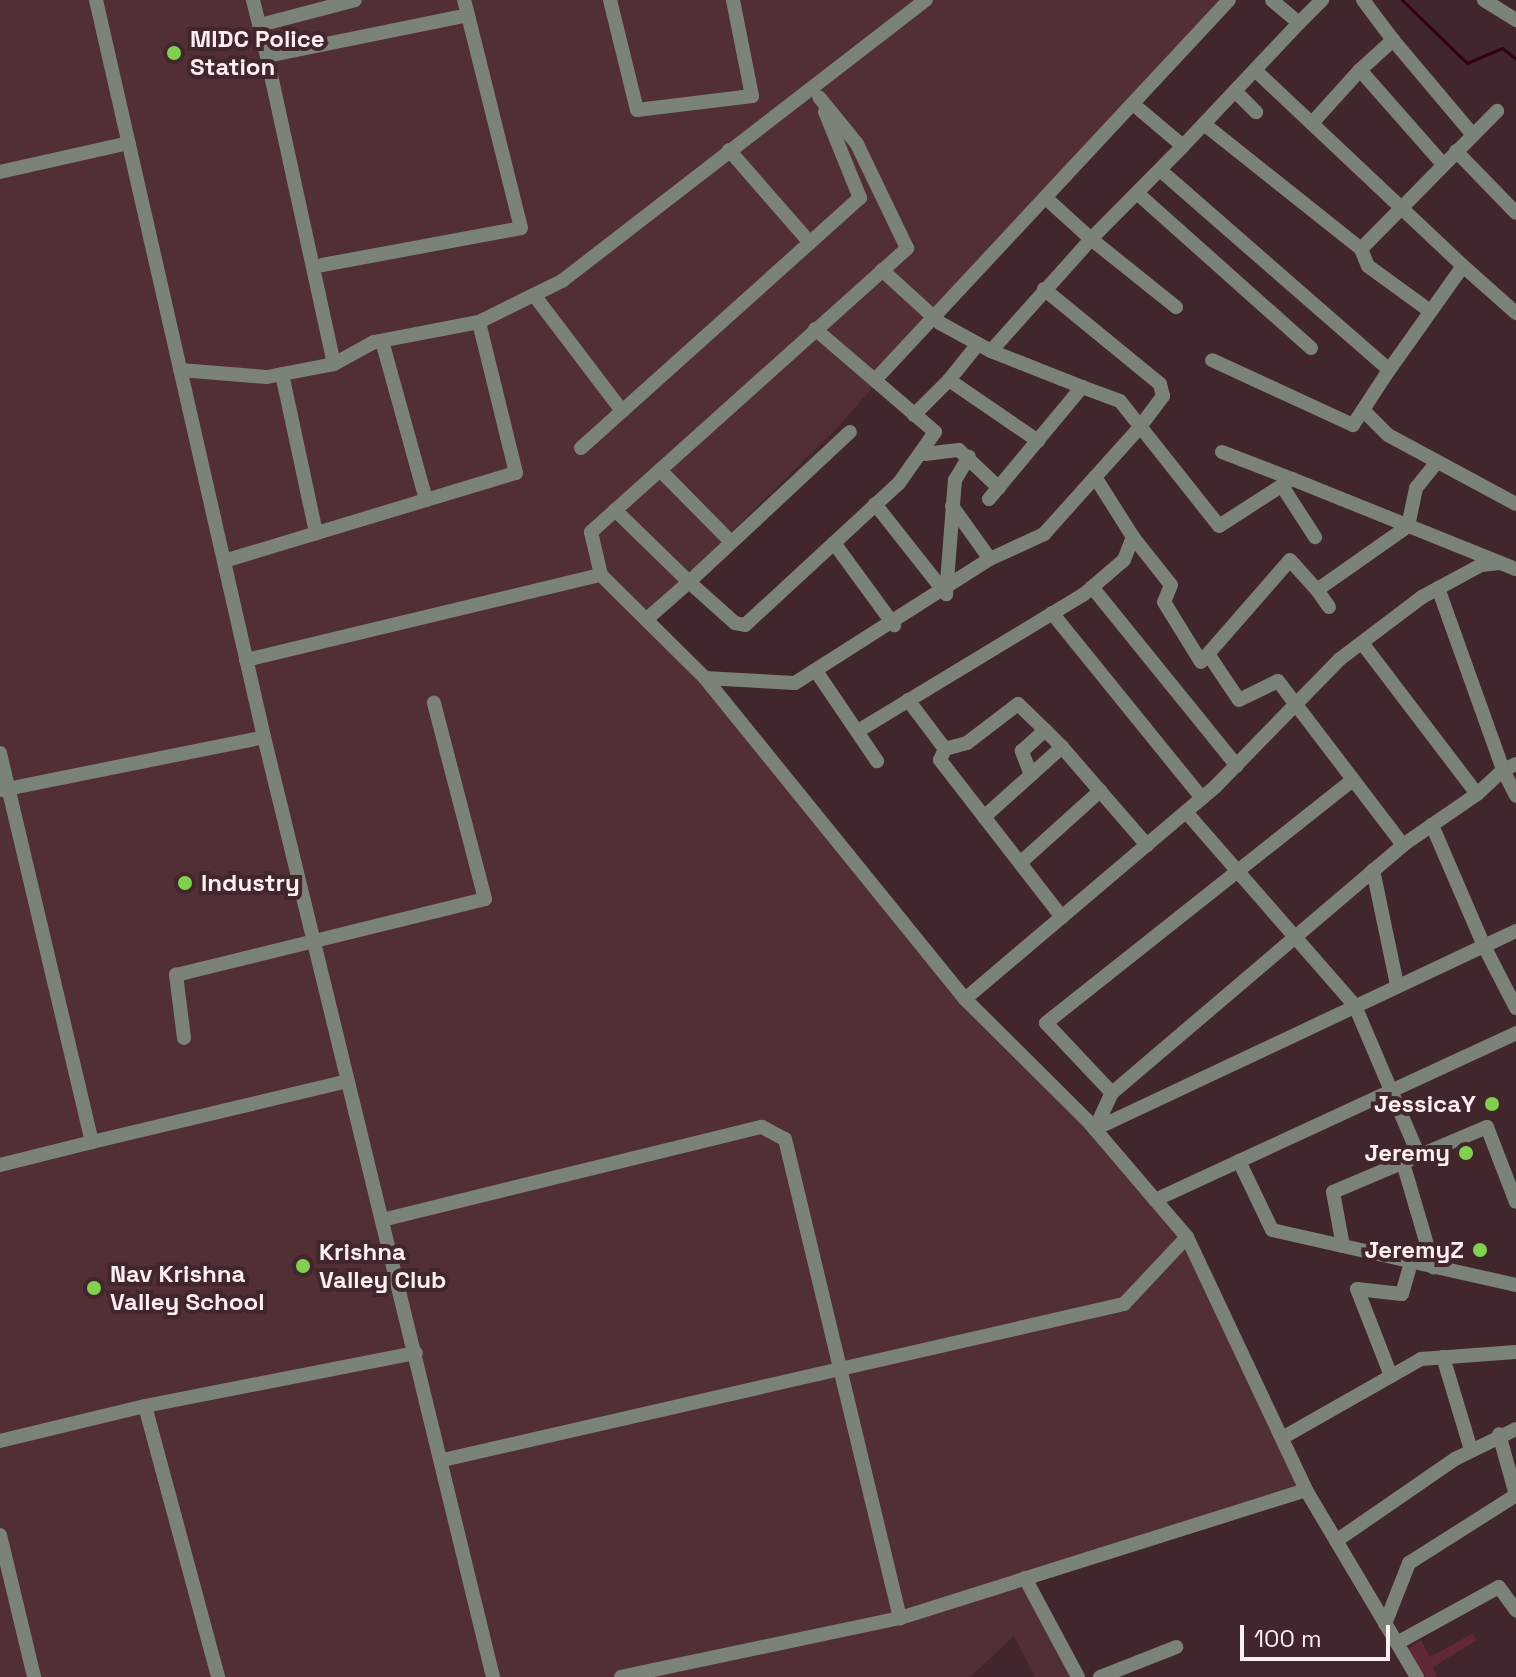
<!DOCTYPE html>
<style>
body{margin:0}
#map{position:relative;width:1516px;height:1677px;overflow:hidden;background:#41262b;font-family:"Space Grotesk",sans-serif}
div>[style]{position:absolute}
.built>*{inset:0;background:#512f35}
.green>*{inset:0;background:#612936}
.stream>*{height:3px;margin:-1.5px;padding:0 1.5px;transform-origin:1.5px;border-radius:1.5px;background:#2f020f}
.minor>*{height:14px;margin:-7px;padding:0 7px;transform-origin:7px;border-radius:7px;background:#7b8277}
.dots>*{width:22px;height:22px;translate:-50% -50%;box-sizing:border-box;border:4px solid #41262b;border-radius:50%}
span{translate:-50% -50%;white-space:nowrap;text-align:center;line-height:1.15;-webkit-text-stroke:8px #41262b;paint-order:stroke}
.poi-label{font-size:24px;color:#fdeef0;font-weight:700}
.left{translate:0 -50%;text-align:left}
.right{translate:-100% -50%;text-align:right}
.scale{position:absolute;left:1240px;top:1625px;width:150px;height:36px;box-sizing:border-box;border:4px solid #fdeef0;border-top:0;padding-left:10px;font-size:24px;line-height:28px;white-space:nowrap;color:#fdeef0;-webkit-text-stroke:6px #41262b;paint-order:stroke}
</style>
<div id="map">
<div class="built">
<div style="clip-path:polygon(0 0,1226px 0,1043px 193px,838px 427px,644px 618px,1196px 1253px,1306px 1490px,1026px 1578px,1078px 1677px,1035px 1677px,1014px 1636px,970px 1677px,0 1677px)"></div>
</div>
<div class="green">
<div style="clip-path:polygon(1472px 1634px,1477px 1640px,1433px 1667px,1437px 1677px,1426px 1677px,1408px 1649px,1421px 1640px,1430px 1657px)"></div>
</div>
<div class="stream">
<div style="left:1402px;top:0;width:91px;rotate:44.1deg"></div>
<div style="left:1467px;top:63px;width:38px;rotate:-23deg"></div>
<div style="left:1502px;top:48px;width:18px;rotate:38deg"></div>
</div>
<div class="minor">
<div style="left:96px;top:0;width:756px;rotate:77.16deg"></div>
<div style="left:264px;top:737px;width:967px;rotate:76.31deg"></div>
<div style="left:253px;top:0;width:58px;rotate:76deg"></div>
<div style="left:267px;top:56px;width:205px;rotate:-11.5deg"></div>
<div style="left:610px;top:0;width:113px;rotate:76.2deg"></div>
<div style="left:637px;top:110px;width:116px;rotate:-6.9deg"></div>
<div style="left:752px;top:96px;width:98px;rotate:-101.2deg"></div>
<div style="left:1484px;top:0;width:38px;rotate:32deg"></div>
<div style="left:1299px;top:23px;width:33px;rotate:-45deg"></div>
<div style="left:260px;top:25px;width:98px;rotate:-14.7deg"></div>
<div style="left:1393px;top:40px;width:124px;rotate:49.9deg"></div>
<div style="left:1255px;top:70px;width:286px;rotate:43.3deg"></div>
<div style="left:1463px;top:266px;width:128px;rotate:125.4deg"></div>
<div style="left:1360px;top:70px;width:45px;rotate:-42.3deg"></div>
<div style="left:1393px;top:40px;width:50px;rotate:-126.9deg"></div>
<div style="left:1235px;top:91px;width:30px;rotate:45deg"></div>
<div style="left:1133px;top:104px;width:65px;rotate:40deg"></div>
<div style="left:1183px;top:146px;width:131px;rotate:134.7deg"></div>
<div style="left:1091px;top:239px;width:109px;rotate:38.7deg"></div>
<div style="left:1313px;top:122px;width:70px;rotate:-47.9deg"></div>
<div style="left:1360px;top:70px;width:125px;rotate:48.6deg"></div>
<div style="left:1204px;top:124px;width:201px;rotate:38.5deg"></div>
<div style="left:1183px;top:146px;width:169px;rotate:-46.7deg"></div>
<div style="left:1299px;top:23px;width:35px;rotate:-140deg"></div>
<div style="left:729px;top:150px;width:123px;rotate:48.9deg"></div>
<div style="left:1456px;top:151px;width:86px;rotate:45.9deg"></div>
<div style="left:1160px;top:170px;width:304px;rotate:41.1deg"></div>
<div style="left:1389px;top:370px;width:66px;rotate:123.2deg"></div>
<div style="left:1353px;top:425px;width:155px;rotate:-155.3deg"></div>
<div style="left:0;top:172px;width:132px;rotate:-12.7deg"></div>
<div style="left:1137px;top:193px;width:233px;rotate:41.7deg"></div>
<div style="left:1361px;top:249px;width:194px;rotate:-45.4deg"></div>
<div style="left:1361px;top:249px;width:18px;rotate:68deg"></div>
<div style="left:1368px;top:266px;width:77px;rotate:36deg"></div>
<div style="left:322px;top:265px;width:202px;rotate:-10.5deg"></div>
<div style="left:521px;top:228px;width:235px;rotate:-104deg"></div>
<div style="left:1463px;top:266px;width:71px;rotate:41.6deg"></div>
<div style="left:882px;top:270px;width:79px;rotate:42.4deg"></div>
<div style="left:940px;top:323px;width:58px;rotate:28.8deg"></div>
<div style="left:991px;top:351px;width:150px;rotate:-48.2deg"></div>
<div style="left:1091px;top:239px;width:58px;rotate:-137.8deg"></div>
<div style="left:534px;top:295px;width:146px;rotate:52.8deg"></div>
<div style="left:479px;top:322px;width:93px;rotate:-26.3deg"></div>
<div style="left:562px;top:281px;width:460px;rotate:-37.7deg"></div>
<div style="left:815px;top:329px;width:158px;rotate:40.6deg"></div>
<div style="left:935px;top:432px;width:62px;rotate:125.2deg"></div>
<div style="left:899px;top:483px;width:209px;rotate:137.3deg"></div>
<div style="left:745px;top:625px;width:10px;rotate:-169deg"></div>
<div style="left:735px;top:623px;width:62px;rotate:-138.3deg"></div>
<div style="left:689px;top:582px;width:220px;rotate:-43deg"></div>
<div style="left:382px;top:341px;width:165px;rotate:74.5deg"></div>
<div style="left:978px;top:344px;width:46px;rotate:128.9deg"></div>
<div style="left:949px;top:380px;width:108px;rotate:34.4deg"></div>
<div style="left:180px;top:370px;width:87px;rotate:4.6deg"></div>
<div style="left:267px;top:377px;width:68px;rotate:-11deg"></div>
<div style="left:334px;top:364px;width:315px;rotate:-102.3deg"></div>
<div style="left:282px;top:374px;width:163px;rotate:77.9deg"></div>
<div style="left:875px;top:380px;width:519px;rotate:-47.03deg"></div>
<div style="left:1082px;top:387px;width:40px;rotate:20.2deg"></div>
<div style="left:1120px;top:401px;width:159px;rotate:51.6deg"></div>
<div style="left:1219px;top:526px;width:87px;rotate:-32.8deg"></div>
<div style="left:1292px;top:479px;width:241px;rotate:21.9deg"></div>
<div style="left:1363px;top:410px;width:35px;rotate:45deg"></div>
<div style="left:1388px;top:435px;width:145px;rotate:28.3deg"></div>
<div style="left:914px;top:415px;width:49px;rotate:-45deg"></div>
<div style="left:581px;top:448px;width:375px;rotate:-41.9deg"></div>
<div style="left:860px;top:198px;width:93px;rotate:-112.1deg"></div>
<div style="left:1222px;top:452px;width:75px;rotate:21.1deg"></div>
<div style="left:925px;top:454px;width:34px;rotate:-7deg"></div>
<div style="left:959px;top:450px;width:55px;rotate:43.5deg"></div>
<div style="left:660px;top:470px;width:101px;rotate:45.4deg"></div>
<div style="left:1282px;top:486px;width:61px;rotate:57.1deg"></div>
<div style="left:989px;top:499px;width:146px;rotate:-50.3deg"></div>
<div style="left:1082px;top:387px;width:98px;rotate:-158.4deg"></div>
<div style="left:875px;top:504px;width:115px;rotate:51.7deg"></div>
<div style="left:946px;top:594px;width:114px;rotate:-85.5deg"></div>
<div style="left:955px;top:480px;width:27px;rotate:-59deg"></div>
<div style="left:952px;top:506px;width:65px;rotate:54.4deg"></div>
<div style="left:615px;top:510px;width:103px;rotate:44.2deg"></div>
<div style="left:689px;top:582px;width:53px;rotate:138.8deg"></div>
<div style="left:1133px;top:537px;width:61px;rotate:51.6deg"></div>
<div style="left:1171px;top:585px;width:18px;rotate:112deg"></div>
<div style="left:1164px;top:602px;width:70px;rotate:58.3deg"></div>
<div style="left:1201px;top:662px;width:135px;rotate:-48.9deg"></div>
<div style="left:1290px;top:560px;width:40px;rotate:48deg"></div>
<div style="left:834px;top:543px;width:102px;rotate:53.8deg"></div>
<div style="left:224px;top:561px;width:305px;rotate:-16.8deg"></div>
<div style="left:516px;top:473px;width:155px;rotate:-103.8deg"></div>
<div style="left:479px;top:322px;width:107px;rotate:169.2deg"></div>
<div style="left:374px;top:342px;width:46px;rotate:151.2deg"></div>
<div style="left:601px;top:575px;width:44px;rotate:-103.1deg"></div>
<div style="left:591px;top:532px;width:425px;rotate:-41.9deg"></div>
<div style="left:907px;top:248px;width:115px;rotate:-115.7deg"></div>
<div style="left:857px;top:144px;width:60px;rotate:-129deg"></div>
<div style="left:1092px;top:587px;width:230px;rotate:51deg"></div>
<div style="left:1438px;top:588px;width:193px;rotate:70.3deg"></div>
<div style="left:1503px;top:770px;width:35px;rotate:137deg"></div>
<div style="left:1329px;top:607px;width:21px;rotate:-125deg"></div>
<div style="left:1317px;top:590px;width:111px;rotate:-35.1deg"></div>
<div style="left:1408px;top:526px;width:39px;rotate:-78deg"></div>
<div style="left:1416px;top:488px;width:33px;rotate:-51deg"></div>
<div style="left:1052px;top:613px;width:238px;rotate:51deg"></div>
<div style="left:1208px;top:654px;width:55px;rotate:56deg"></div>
<div style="left:1239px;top:700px;width:43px;rotate:-26deg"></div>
<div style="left:1278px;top:681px;width:206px;rotate:52.7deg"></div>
<div style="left:1403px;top:845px;width:90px;rotate:-34.6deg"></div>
<div style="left:1477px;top:794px;width:190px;rotate:-127.3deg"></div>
<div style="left:246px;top:660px;width:365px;rotate:-13.5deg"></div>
<div style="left:601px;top:575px;width:146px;rotate:44.7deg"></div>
<div style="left:705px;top:678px;width:413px;rotate:51deg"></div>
<div style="left:965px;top:999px;width:172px;rotate:44.8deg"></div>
<div style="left:1087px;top:1120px;width:154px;rotate:49.5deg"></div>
<div style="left:1187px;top:1237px;width:280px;rotate:64.8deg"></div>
<div style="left:1306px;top:1490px;width:426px;rotate:162.5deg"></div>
<div style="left:900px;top:1618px;width:285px;rotate:168.1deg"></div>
<div style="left:816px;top:671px;width:109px;rotate:55.9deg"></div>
<div style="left:705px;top:678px;width:90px;rotate:3.2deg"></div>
<div style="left:795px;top:683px;width:231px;rotate:-32.5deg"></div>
<div style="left:990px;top:559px;width:60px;rotate:-24.8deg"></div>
<div style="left:1044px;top:534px;width:142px;rotate:-48.1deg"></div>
<div style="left:1139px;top:428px;width:40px;rotate:-53deg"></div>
<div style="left:1163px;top:396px;width:12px;rotate:-104deg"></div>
<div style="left:1160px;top:384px;width:150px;rotate:-140.7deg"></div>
<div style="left:908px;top:700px;width:61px;rotate:52.9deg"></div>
<div style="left:1045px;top:730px;width:37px;rotate:-136deg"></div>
<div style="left:1018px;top:704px;width:64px;rotate:142.6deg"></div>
<div style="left:967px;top:743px;width:23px;rotate:165deg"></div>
<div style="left:945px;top:749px;width:12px;rotate:114deg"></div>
<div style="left:940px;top:760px;width:199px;rotate:52.2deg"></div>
<div style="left:858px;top:731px;width:263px;rotate:-31.2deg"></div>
<div style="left:1083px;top:595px;width:54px;rotate:-40.5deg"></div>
<div style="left:1124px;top:560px;width:25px;rotate:-69deg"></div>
<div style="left:1133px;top:537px;width:71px;rotate:-122.3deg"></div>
<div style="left:0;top:753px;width:400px;rotate:76.7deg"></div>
<div style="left:92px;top:1142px;width:263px;rotate:-13.4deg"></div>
<div style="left:1516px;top:764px;width:14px;rotate:155deg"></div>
<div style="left:1503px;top:770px;width:29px;rotate:63deg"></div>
<div style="left:1031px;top:775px;width:26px;rotate:-111deg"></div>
<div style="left:1022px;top:751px;width:31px;rotate:-42deg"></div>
<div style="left:1045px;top:730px;width:24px;rotate:45deg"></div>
<div style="left:2px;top:790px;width:267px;rotate:-11.4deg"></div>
<div style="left:1186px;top:812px;width:257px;rotate:48.9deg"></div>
<div style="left:1355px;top:1006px;width:163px;rotate:66.9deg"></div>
<div style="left:984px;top:817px;width:105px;rotate:-41.9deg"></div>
<div style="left:1062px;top:747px;width:58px;rotate:49.2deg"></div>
<div style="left:1020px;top:863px;width:108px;rotate:-42deg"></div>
<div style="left:1100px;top:791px;width:72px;rotate:49deg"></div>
<div style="left:1373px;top:870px;width:117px;rotate:78.2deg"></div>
<div style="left:1516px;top:931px;width:35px;rotate:155deg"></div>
<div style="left:1484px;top:946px;width:70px;rotate:62.7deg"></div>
<div style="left:965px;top:999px;width:328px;rotate:-40.3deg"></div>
<div style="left:1215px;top:787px;width:179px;rotate:-45.7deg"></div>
<div style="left:1340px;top:659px;width:103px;rotate:-37.1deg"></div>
<div style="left:1422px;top:597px;width:67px;rotate:-28.5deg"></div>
<div style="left:1481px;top:565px;width:19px;rotate:-6deg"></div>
<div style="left:184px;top:1038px;width:64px;rotate:-97.2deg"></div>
<div style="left:176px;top:975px;width:318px;rotate:-13.8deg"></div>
<div style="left:485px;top:899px;width:203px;rotate:-104.6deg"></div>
<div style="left:1112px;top:1093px;width:96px;rotate:-133.3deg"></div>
<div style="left:1046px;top:1023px;width:392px;rotate:-38.4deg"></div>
<div style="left:1095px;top:1129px;width:430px;rotate:-25.2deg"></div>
<div style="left:1484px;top:946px;width:132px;rotate:-113.3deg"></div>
<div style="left:1095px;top:1129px;width:40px;rotate:-65deg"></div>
<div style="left:1112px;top:1093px;width:382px;rotate:-40.4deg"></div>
<div style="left:1239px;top:1161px;width:76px;rotate:64.4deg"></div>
<div style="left:1272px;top:1230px;width:250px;rotate:12.7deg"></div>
<div style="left:1403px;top:1163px;width:109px;rotate:73.6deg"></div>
<div style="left:0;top:1165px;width:95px;rotate:-14deg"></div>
<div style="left:1155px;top:1200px;width:398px;rotate:-24.8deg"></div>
<div style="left:382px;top:1220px;width:391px;rotate:-13.8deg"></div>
<div style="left:762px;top:1127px;width:26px;rotate:28deg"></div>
<div style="left:785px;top:1139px;width:493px;rotate:76.5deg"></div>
<div style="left:1343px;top:1246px;width:55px;rotate:-100.5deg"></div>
<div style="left:1333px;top:1192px;width:167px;rotate:-22.9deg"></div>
<div style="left:1487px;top:1127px;width:80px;rotate:68.9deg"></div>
<div style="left:1443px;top:1357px;width:97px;rotate:73.2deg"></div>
<div style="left:1391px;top:1376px;width:93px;rotate:-111.3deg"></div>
<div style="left:1357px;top:1289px;width:45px;rotate:6.3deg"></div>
<div style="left:1402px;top:1294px;width:33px;rotate:-74deg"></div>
<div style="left:145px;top:1406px;width:276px;rotate:-11.1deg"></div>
<div style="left:1282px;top:1438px;width:160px;rotate:-29.6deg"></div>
<div style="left:1421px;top:1359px;width:95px;rotate:-4.2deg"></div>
<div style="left:0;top:1441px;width:149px;rotate:-13.6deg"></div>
<div style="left:145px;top:1406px;width:281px;rotate:74.9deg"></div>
<div style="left:443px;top:1460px;width:699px;rotate:-12.9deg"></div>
<div style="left:1124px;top:1304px;width:92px;rotate:-46.8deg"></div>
<div style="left:1306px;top:1490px;width:217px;rotate:59.3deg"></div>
<div style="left:0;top:1535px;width:146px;rotate:76.5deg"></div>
<div style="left:1336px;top:1541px;width:145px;rotate:-34.6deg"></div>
<div style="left:1455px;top:1459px;width:68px;rotate:-26.2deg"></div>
<div style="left:1025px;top:1578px;width:112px;rotate:61.8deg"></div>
<div style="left:1385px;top:1624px;width:66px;rotate:-68.5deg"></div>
<div style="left:1409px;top:1563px;width:127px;rotate:-32.4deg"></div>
<div style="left:1516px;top:1495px;width:63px;rotate:-105.6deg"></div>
<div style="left:1397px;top:1643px;width:116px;rotate:-28.8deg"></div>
<div style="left:1499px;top:1587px;width:29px;rotate:54deg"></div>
<div style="left:1100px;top:1677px;width:82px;rotate:-21.5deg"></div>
</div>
<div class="dots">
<div style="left:174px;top:53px;background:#81d050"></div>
<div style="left:185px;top:883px;background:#81d050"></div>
<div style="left:1492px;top:1104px;background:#81d050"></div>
<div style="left:1466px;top:1153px;background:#81d050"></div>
<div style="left:1480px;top:1250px;background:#81d050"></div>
<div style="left:303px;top:1266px;background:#81d050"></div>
<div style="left:94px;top:1288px;background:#81d050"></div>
</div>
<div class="poi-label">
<span class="left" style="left:190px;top:53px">MIDC Police<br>Station</span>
<span class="left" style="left:201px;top:883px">Industry</span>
<span class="right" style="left:1476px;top:1104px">JessicaY</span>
<span class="right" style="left:1450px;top:1153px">Jeremy</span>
<span class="right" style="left:1464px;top:1250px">JeremyZ</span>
<span class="left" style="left:319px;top:1266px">Krishna<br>Valley Club</span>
<span class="left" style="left:110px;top:1288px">Nav Krishna<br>Valley School</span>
</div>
<div class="scale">100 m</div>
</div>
